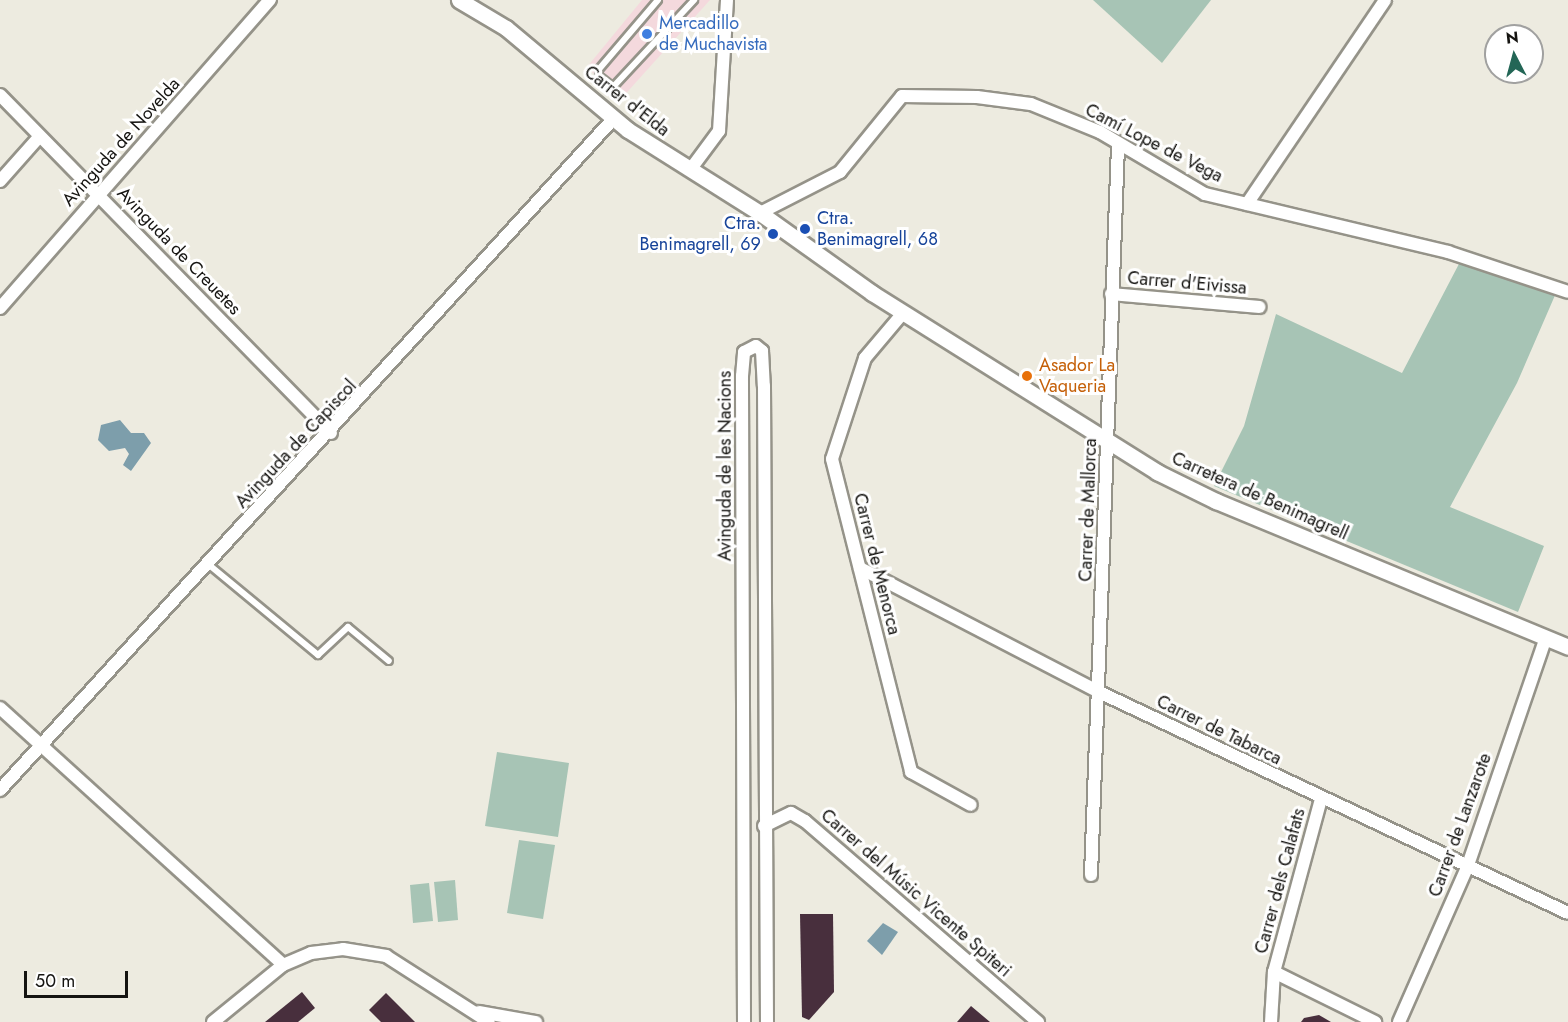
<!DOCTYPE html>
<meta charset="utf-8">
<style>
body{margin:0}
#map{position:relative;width:1568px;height:1022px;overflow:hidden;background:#edebe0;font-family:Jost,sans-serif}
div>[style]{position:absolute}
.commercial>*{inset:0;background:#f4d9dd}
.green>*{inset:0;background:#a7c4b5}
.water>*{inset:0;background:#7d9eab}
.building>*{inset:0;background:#482f3d}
.roads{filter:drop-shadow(2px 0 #959389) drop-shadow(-2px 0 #959389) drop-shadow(0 2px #959389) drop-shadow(0 -2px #959389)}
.service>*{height:6px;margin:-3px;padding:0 3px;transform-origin:3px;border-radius:3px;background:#fff}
.minor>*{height:12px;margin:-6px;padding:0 6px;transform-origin:6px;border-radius:6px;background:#fff}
.tertiary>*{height:15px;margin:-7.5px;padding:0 7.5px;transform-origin:7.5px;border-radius:7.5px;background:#fff}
.dots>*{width:16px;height:16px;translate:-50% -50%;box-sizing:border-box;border:3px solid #fff;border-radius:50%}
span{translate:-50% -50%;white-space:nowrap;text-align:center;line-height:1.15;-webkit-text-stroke:6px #fff;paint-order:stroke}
.shop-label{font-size:18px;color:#366cbe}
.left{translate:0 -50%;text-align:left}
.street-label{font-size:18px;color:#151411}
.transit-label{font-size:18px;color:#164399}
.right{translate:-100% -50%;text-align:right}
.food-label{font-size:18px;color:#c56008}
.north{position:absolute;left:1484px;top:24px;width:60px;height:60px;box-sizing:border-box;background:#fff;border:2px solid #a1a1a0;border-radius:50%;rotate:354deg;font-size:16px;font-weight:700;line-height:24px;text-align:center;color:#151411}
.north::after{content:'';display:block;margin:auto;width:21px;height:27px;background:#236656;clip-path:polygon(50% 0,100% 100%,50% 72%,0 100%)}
.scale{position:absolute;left:24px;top:971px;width:104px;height:27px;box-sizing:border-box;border:3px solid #151411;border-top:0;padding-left:8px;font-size:18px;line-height:21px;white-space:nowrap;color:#151411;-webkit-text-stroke:4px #fff;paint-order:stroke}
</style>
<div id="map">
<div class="commercial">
<div style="clip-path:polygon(642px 0,710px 0,620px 100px,587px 67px)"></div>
</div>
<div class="green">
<div style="clip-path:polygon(1093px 0,1211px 0,1162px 63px)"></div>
<div style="clip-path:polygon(1461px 260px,1556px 293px,1517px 383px,1450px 507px,1544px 546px,1518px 612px,1214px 486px,1244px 426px,1276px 314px,1402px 373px)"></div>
<div style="clip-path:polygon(497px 752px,569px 763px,558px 837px,485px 826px)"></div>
<div style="clip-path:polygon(519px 840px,555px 845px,543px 919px,507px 913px)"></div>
<div style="clip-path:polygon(455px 880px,458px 920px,438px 922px,434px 882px)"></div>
<div style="clip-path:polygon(429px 883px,433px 921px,413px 923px,410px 885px)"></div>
</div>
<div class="water">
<div style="clip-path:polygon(120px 420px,131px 433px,144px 433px,151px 443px,131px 471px,123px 465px,129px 454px,125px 448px,109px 451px,98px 440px,101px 425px)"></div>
<div style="clip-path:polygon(883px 923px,898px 932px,882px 955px,867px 941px)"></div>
</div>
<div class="building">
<div style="clip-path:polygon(800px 914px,833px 914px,834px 992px,809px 1020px,802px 1017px)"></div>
<div style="clip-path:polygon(302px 992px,315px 1008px,298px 1022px,265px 1022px)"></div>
<div style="clip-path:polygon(386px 993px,415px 1022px,381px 1022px,369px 1010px)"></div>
<div style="clip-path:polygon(971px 1006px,990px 1022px,957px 1022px)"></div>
<div style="clip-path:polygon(1319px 1015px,1331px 1022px,1301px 1022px,1304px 1018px)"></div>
</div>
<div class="roads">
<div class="service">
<div style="left:658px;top:0;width:91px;rotate:130.5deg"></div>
<div style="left:599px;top:69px;width:7px;rotate:90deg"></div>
<div style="left:599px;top:76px;width:18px;rotate:38deg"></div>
<div style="left:613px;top:87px;width:119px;rotate:-47deg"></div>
<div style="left:208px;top:564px;width:143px;rotate:39.6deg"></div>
<div style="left:318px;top:655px;width:41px;rotate:-43deg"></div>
<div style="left:348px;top:627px;width:53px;rotate:39.7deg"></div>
</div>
<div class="minor">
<div style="left:0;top:95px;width:473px;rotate:45.6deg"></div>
<div style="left:690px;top:170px;width:49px;rotate:-53.4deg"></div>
<div style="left:719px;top:131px;width:131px;rotate:-86.5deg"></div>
<div style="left:0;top:181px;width:59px;rotate:-48.4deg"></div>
<div style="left:1247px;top:204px;width:246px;rotate:-55.9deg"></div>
<div style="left:760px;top:213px;width:90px;rotate:-27.1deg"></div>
<div style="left:840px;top:172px;width:98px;rotate:-50.8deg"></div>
<div style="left:902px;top:96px;width:75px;rotate:0.8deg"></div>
<div style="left:977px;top:97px;width:54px;rotate:7.4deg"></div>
<div style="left:1031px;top:104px;width:74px;rotate:22.1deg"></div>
<div style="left:1100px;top:132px;width:122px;rotate:30.6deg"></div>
<div style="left:1205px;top:194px;width:250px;rotate:13.4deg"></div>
<div style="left:1448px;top:252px;width:126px;rotate:18.4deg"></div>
<div style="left:1111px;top:294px;width:149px;rotate:5deg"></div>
<div style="left:0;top:308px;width:410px;rotate:-48.8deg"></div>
<div style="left:903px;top:313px;width:59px;rotate:130.2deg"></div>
<div style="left:865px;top:358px;width:106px;rotate:108.1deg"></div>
<div style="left:832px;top:459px;width:323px;rotate:75.8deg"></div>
<div style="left:911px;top:772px;width:68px;rotate:28.8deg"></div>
<div style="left:860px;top:568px;width:269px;rotate:27.4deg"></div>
<div style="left:1099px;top:692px;width:518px;rotate:25.23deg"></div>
<div style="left:0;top:708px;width:382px;rotate:42.2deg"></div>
<div style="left:0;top:790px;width:910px;rotate:-47.58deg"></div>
<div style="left:764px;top:826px;width:30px;rotate:-26deg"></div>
<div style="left:791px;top:813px;width:16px;rotate:30deg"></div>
<div style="left:805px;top:821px;width:308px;rotate:40.8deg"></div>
<div style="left:1091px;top:875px;width:729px;rotate:-87.88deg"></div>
<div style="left:1274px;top:972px;width:113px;rotate:26.3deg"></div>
<div style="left:479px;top:1012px;width:58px;rotate:10deg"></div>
<div style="left:213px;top:1022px;width:90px;rotate:-39.2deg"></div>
<div style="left:283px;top:965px;width:30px;rotate:-23deg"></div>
<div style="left:311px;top:953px;width:32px;rotate:-7deg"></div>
<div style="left:343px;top:949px;width:44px;rotate:9.2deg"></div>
<div style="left:386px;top:956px;width:122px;rotate:32.7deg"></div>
<div style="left:744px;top:1022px;width:646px;rotate:-90.18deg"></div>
<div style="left:742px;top:376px;width:24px;rotate:-85deg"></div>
<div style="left:744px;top:352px;width:13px;rotate:-27deg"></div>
<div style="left:756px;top:346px;width:8px;rotate:40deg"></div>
<div style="left:762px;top:351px;width:35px;rotate:87deg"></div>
<div style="left:764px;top:386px;width:636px;rotate:89.73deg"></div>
<div style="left:1271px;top:1022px;width:50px;rotate:-86.6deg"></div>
<div style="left:1274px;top:972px;width:179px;rotate:-74.8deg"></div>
<div style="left:1399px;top:1022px;width:168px;rotate:-66.2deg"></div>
<div style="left:1467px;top:868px;width:244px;rotate:-71.1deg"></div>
</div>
<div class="tertiary">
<div style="left:459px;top:0;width:55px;rotate:30.8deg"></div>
<div style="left:506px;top:28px;width:159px;rotate:39.9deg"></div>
<div style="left:628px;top:130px;width:156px;rotate:32.2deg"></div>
<div style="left:760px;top:213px;width:138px;rotate:35.5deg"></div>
<div style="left:872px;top:293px;width:337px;rotate:32.1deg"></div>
<div style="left:1157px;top:472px;width:66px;rotate:26.2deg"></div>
<div style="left:1216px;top:501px;width:381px;rotate:22.5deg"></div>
</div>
</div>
<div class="dots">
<div style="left:647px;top:34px;background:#3f7fe0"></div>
<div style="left:805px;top:229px;background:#1a4fb4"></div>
<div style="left:773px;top:234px;background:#1a4fb4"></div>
<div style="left:1027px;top:376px;background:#e8710a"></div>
</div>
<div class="shop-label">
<span class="left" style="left:659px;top:34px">Mercadillo<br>de Muchavista</span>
</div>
<div class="street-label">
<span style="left:627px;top:101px;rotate:38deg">Carrer d'Elda</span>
<span style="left:121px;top:142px;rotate:-48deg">Avinguda de Novelda</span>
<span style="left:1154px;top:143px;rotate:27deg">Camí Lope de Vega</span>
<span style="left:179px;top:251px;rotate:46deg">Avinguda de Creuetes</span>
<span style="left:1187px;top:283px;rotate:5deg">Carrer d'Eivissa</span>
<span style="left:296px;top:444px;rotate:-47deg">Avinguda de Capiscol</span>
<span style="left:725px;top:466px;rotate:-90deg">Avinguda de les Nacions</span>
<span style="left:1260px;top:496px;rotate:24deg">Carretera de Benimagrell</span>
<span style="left:1088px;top:510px;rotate:-88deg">Carrer de Mallorca</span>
<span style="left:877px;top:564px;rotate:76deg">Carrer de Menorca</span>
<span style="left:1219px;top:730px;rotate:26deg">Carrer de Tabarca</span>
<span style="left:1460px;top:825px;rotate:-70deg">Carrer de Lanzarote</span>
<span style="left:1280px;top:881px;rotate:-75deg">Carrer dels Calafats</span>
<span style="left:916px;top:893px;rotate:41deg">Carrer del Músic Vicente Spiteri</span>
</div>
<div class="transit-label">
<span class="left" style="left:817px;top:229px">Ctra.<br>Benimagrell, 68</span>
<span class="right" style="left:761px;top:234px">Ctra.<br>Benimagrell, 69</span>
</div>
<div class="food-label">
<span class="left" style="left:1039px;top:376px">Asador La<br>Vaqueria</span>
</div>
<div class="north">N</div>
<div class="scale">50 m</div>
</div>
